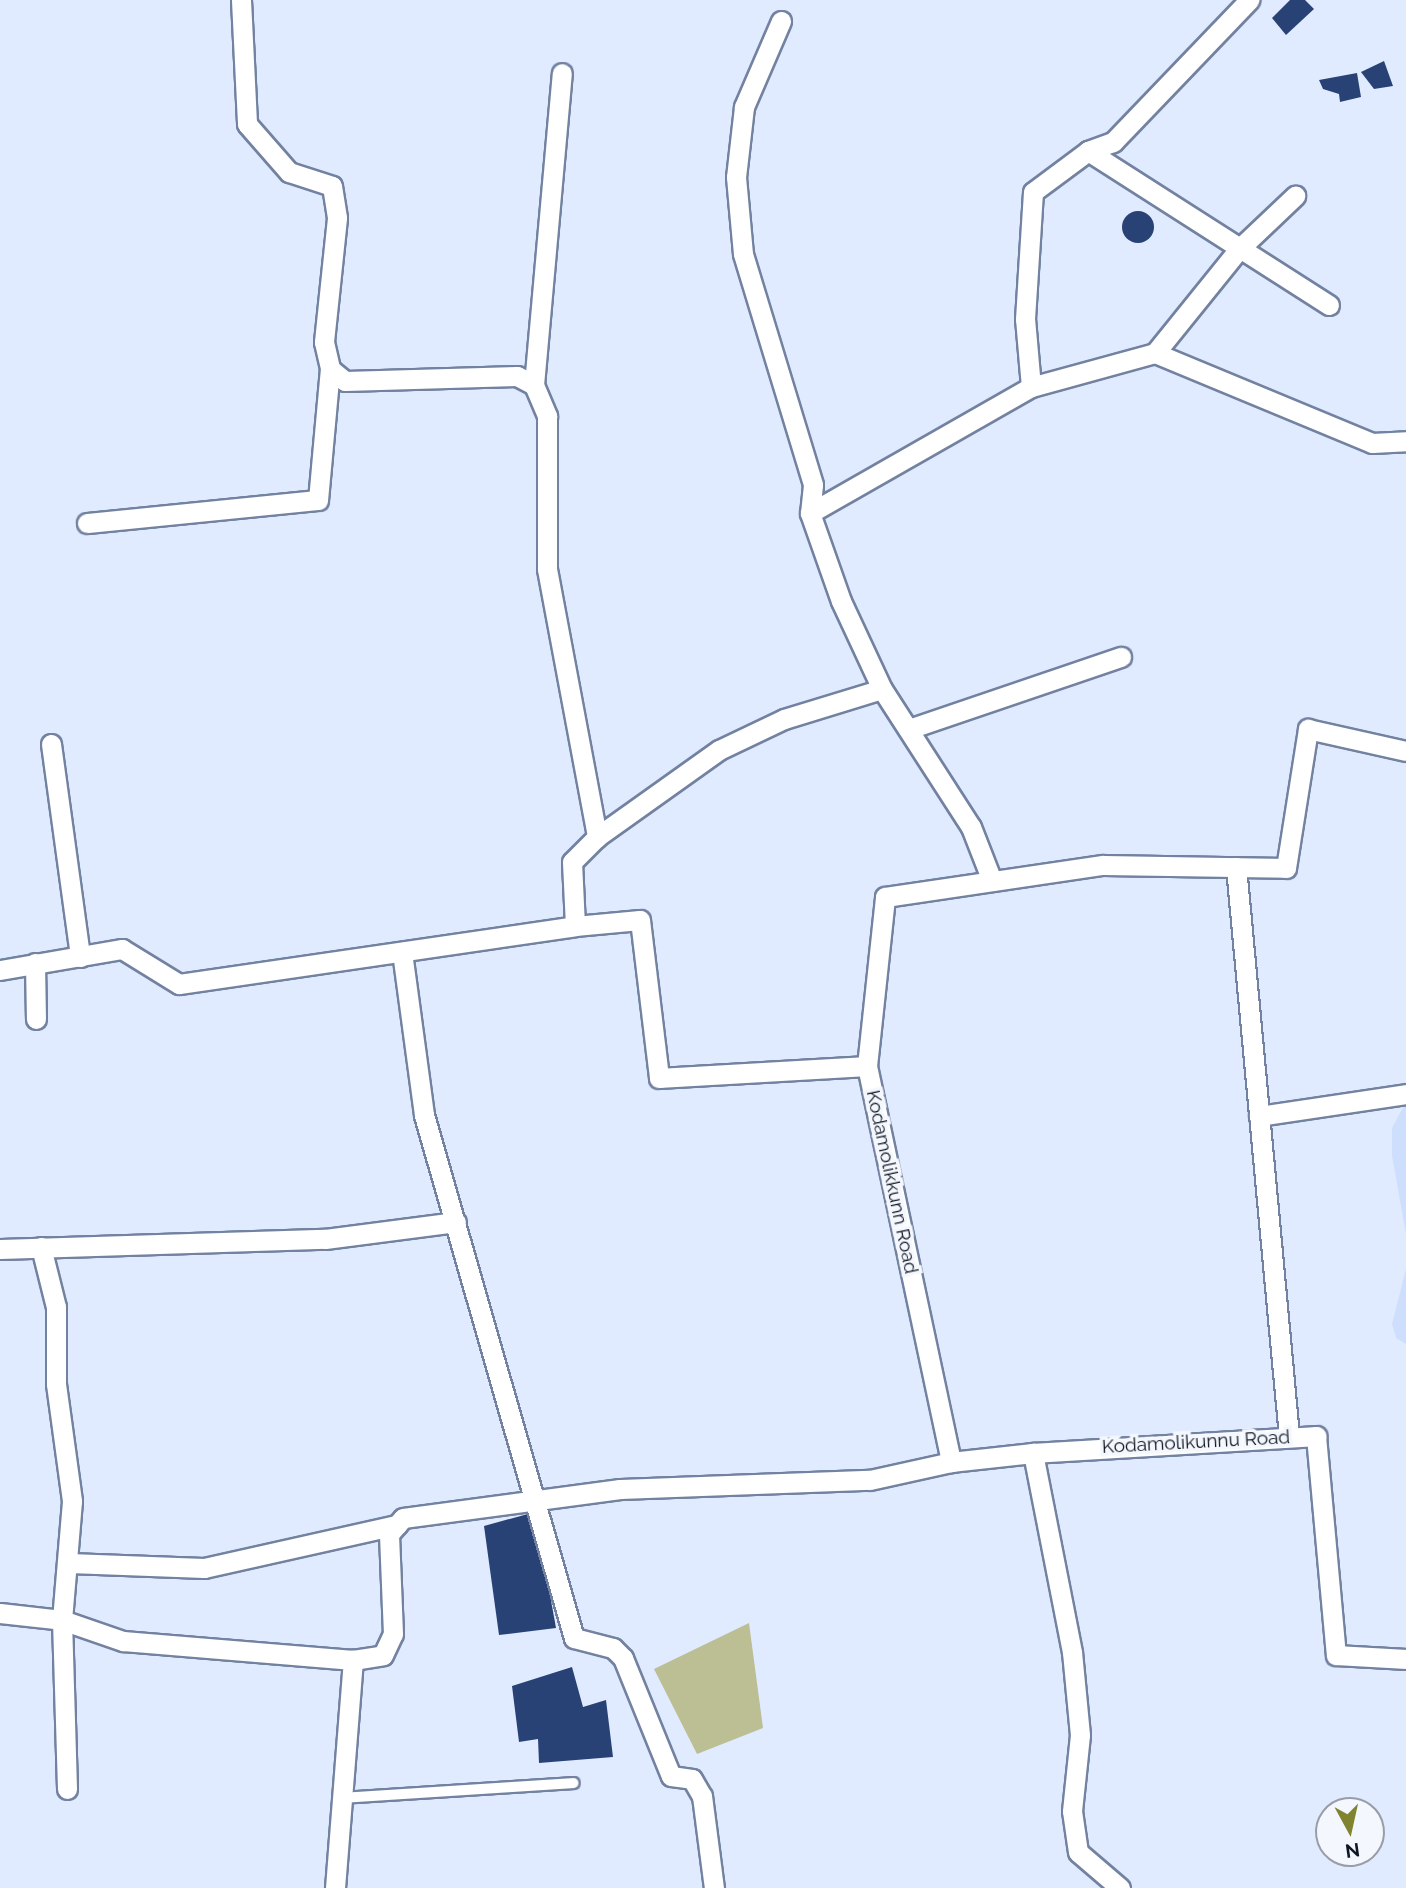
<!DOCTYPE html>
<style>
body{margin:0}
#map{position:relative;width:1406px;height:1888px;overflow:hidden;background:#e0ebff;font-family:Raleway,sans-serif}
div>[style]{position:absolute}
.built>*{inset:0;background:#cedffe}
.green>*{inset:0;background:#bbbf93}
.building>*{inset:0;background:#294275}
.round{border-radius:50%}
.roads{filter:drop-shadow(2px 0 #7282a0) drop-shadow(-2px 0 #7282a0) drop-shadow(0 2px #7282a0) drop-shadow(0 -2px #7282a0)}
.lane>*{height:10px;margin:-5px;padding:0 5px;transform-origin:5px;border-radius:5px;background:#fff}
.street>*{height:19px;margin:-9.5px;padding:0 9.5px;transform-origin:9.5px;border-radius:9.5px;background:#fff}
span{translate:-50% -50%;white-space:nowrap;text-align:center;line-height:1.15;-webkit-text-stroke:7px #f4f8fe;paint-order:stroke}
.street-label{font-size:19px;color:#111722}
.north{position:absolute;left:1315px;top:1797px;width:70px;height:70px;box-sizing:border-box;background:#f4f8fe;border:2px solid #999ea6;border-radius:50%;rotate:172deg;font-size:19px;font-weight:700;line-height:28px;text-align:center;color:#111722}
.north::after{content:'';display:block;margin:auto;width:24px;height:32px;background:#81842f;clip-path:polygon(50% 0,100% 100%,50% 72%,0 100%)}
</style>
<div id="map">
<div class="built">
<div style="clip-path:polygon(1406px 1102px,1406px 1234px,1392px 1156px,1392px 1128px)"></div>
<div style="clip-path:polygon(1406px 1269px,1406px 1344px,1396px 1338px,1392px 1324px)"></div>
</div>
<div class="green">
<div style="clip-path:polygon(749px 1623px,763px 1728px,697px 1754px,654px 1669px)"></div>
</div>
<div class="building">
<div style="clip-path:polygon(1290px 0,1305px 0,1314px 9px,1286px 35px,1272px 18px)"></div>
<div style="clip-path:polygon(1384px 61px,1393px 86px,1374px 89px,1361px 72px)"></div>
<div style="clip-path:polygon(1357px 73px,1361px 97px,1340px 102px,1339px 94px,1323px 89px,1319px 80px)"></div>
<div class="round" style="left:1122px;top:211px;width:32px;height:32px"></div>
<div style="clip-path:polygon(535px 1512px,556px 1628px,499px 1635px,484px 1526px)"></div>
<div style="clip-path:polygon(572px 1667px,583px 1707px,606px 1700px,613px 1757px,539px 1763px,538px 1739px,519px 1742px,512px 1686px)"></div>
</div>
<div class="roads">
<div class="lane">
<div style="left:342px;top:1798px;width:232px;rotate:-3.7deg"></div>
</div>
<div class="street">
<div style="left:241px;top:0;width:124px;rotate:87.2deg"></div>
<div style="left:247px;top:124px;width:64px;rotate:48.8deg"></div>
<div style="left:289px;top:172px;width:45px;rotate:18deg"></div>
<div style="left:332px;top:186px;width:32px;rotate:81deg"></div>
<div style="left:337px;top:218px;width:125px;rotate:96deg"></div>
<div style="left:324px;top:342px;width:28px;rotate:77deg"></div>
<div style="left:330px;top:369px;width:19px;rotate:39deg"></div>
<div style="left:345px;top:381px;width:172px;rotate:-1.7deg"></div>
<div style="left:517px;top:376px;width:19px;rotate:28deg"></div>
<div style="left:534px;top:385px;width:34px;rotate:67deg"></div>
<div style="left:547px;top:416px;width:153px;rotate:90deg"></div>
<div style="left:547px;top:569px;width:273px;rotate:79.4deg"></div>
<div style="left:781px;top:21px;width:94px;rotate:113.3deg"></div>
<div style="left:744px;top:107px;width:70px;rotate:96.5deg"></div>
<div style="left:736px;top:177px;width:77px;rotate:84.8deg"></div>
<div style="left:743px;top:254px;width:241px;rotate:73.1deg"></div>
<div style="left:813px;top:485px;width:28px;rotate:96deg"></div>
<div style="left:810px;top:513px;width:254px;rotate:-29.7deg"></div>
<div style="left:1031px;top:387px;width:129px;rotate:-15.3deg"></div>
<div style="left:1155px;top:353px;width:132px;rotate:-51.1deg"></div>
<div style="left:1238px;top:250px;width:79px;rotate:-43.5deg"></div>
<div style="left:1088px;top:151px;width:286px;rotate:32.6deg"></div>
<div style="left:1155px;top:353px;width:235px;rotate:22.5deg"></div>
<div style="left:1372px;top:443px;width:34px;rotate:-3deg"></div>
<div style="left:534px;top:385px;width:313px;rotate:-84.9deg"></div>
<div style="left:1031px;top:387px;width:68px;rotate:-95deg"></div>
<div style="left:1025px;top:319px;width:127px;rotate:-86.4deg"></div>
<div style="left:1033px;top:192px;width:69px;rotate:-36.7deg"></div>
<div style="left:1088px;top:151px;width:27px;rotate:-20deg"></div>
<div style="left:1113px;top:142px;width:197px;rotate:-46.2deg"></div>
<div style="left:810px;top:513px;width:93px;rotate:70.6deg"></div>
<div style="left:841px;top:601px;width:97px;rotate:65deg"></div>
<div style="left:882px;top:689px;width:102px;rotate:163deg"></div>
<div style="left:784px;top:719px;width:72px;rotate:154.5deg"></div>
<div style="left:719px;top:750px;width:150px;rotate:144.5deg"></div>
<div style="left:597px;top:837px;width:35px;rotate:135deg"></div>
<div style="left:572px;top:862px;width:64px;rotate:87.3deg"></div>
<div style="left:575px;top:926px;width:65px;rotate:-5.3deg"></div>
<div style="left:640px;top:920px;width:159px;rotate:83.1deg"></div>
<div style="left:659px;top:1078px;width:208px;rotate:-3.3deg"></div>
<div style="left:867px;top:1066px;width:405px;rotate:78deg"></div>
<div style="left:951px;top:1462px;width:82px;rotate:-6.3deg"></div>
<div style="left:87px;top:523px;width:232px;rotate:-5.7deg"></div>
<div style="left:318px;top:500px;width:132px;rotate:-84.8deg"></div>
<div style="left:882px;top:689px;width:164px;rotate:57.2deg"></div>
<div style="left:971px;top:827px;width:58px;rotate:68.7deg"></div>
<div style="left:909px;top:729px;width:224px;rotate:-18.8deg"></div>
<div style="left:51px;top:744px;width:215px;rotate:82.2deg"></div>
<div style="left:1236px;top:867px;width:571px;rotate:84.68deg"></div>
<div style="left:402px;top:952px;width:164px;rotate:82.3deg"></div>
<div style="left:424px;top:1115px;width:544px;rotate:74deg"></div>
<div style="left:574px;top:1638px;width:40px;rotate:14.4deg"></div>
<div style="left:613px;top:1648px;width:14px;rotate:45deg"></div>
<div style="left:623px;top:1658px;width:127px;rotate:67.9deg"></div>
<div style="left:671px;top:1776px;width:21px;rotate:8deg"></div>
<div style="left:692px;top:1779px;width:20px;rotate:60deg"></div>
<div style="left:702px;top:1796px;width:93px;rotate:82.6deg"></div>
<div style="left:35px;top:963px;width:56px;rotate:89deg"></div>
<div style="left:0;top:970px;width:124px;rotate:-9.8deg"></div>
<div style="left:122px;top:949px;width:67px;rotate:31.6deg"></div>
<div style="left:179px;top:984px;width:400px;rotate:-8.3deg"></div>
<div style="left:867px;top:1066px;width:170px;rotate:-83.9deg"></div>
<div style="left:885px;top:897px;width:220px;rotate:-8.4deg"></div>
<div style="left:1103px;top:865px;width:183px;rotate:0.9deg"></div>
<div style="left:1286px;top:868px;width:141px;rotate:-81deg"></div>
<div style="left:1308px;top:729px;width:100px;rotate:12.7deg"></div>
<div style="left:1259px;top:1116px;width:149px;rotate:-8.5deg"></div>
<div style="left:41px;top:1247px;width:62px;rotate:76deg"></div>
<div style="left:56px;top:1307px;width:77px;rotate:90deg"></div>
<div style="left:56px;top:1384px;width:118px;rotate:82.2deg"></div>
<div style="left:72px;top:1501px;width:119px;rotate:94.8deg"></div>
<div style="left:62px;top:1620px;width:169px;rotate:88.3deg"></div>
<div style="left:0;top:1249px;width:325px;rotate:-1.8deg"></div>
<div style="left:325px;top:1239px;width:132px;rotate:-7.4deg"></div>
<div style="left:69px;top:1563px;width:135px;rotate:2.1deg"></div>
<div style="left:204px;top:1568px;width:198px;rotate:-12.6deg"></div>
<div style="left:0;top:1613px;width:62px;rotate:6.4deg"></div>
<div style="left:62px;top:1620px;width:65px;rotate:19deg"></div>
<div style="left:123px;top:1641px;width:231px;rotate:4.7deg"></div>
<div style="left:353px;top:1660px;width:30px;rotate:-9deg"></div>
<div style="left:383px;top:1655px;width:23px;rotate:-65deg"></div>
<div style="left:393px;top:1634px;width:100px;rotate:-92.3deg"></div>
<div style="left:389px;top:1534px;width:21px;rotate:-49deg"></div>
<div style="left:403px;top:1518px;width:219px;rotate:-7.6deg"></div>
<div style="left:620px;top:1489px;width:250px;rotate:-2.1deg"></div>
<div style="left:870px;top:1480px;width:83px;rotate:-12.5deg"></div>
<div style="left:335px;top:1888px;width:229px;rotate:-85.5deg"></div>
<div style="left:1120px;top:1888px;width:55px;rotate:-139.4deg"></div>
<div style="left:1078px;top:1852px;width:41px;rotate:-98.3deg"></div>
<div style="left:1072px;top:1811px;width:76px;rotate:-84deg"></div>
<div style="left:1080px;top:1735px;width:83px;rotate:-95.5deg"></div>
<div style="left:1072px;top:1652px;width:203px;rotate:-101.1deg"></div>
<div style="left:1033px;top:1453px;width:284px;rotate:-3.4deg"></div>
<div style="left:1316px;top:1436px;width:220px;rotate:84.8deg"></div>
<div style="left:1336px;top:1655px;width:70px;rotate:3.3deg"></div>
</div>
</div>
<div class="street-label">
<span style="left:892px;top:1182px;rotate:78deg">Kodamolikkunn Road</span>
<span style="left:1196px;top:1442px;rotate:-3deg">Kodamolikunnu Road</span>
</div>
<div class="north">N</div>
</div>
